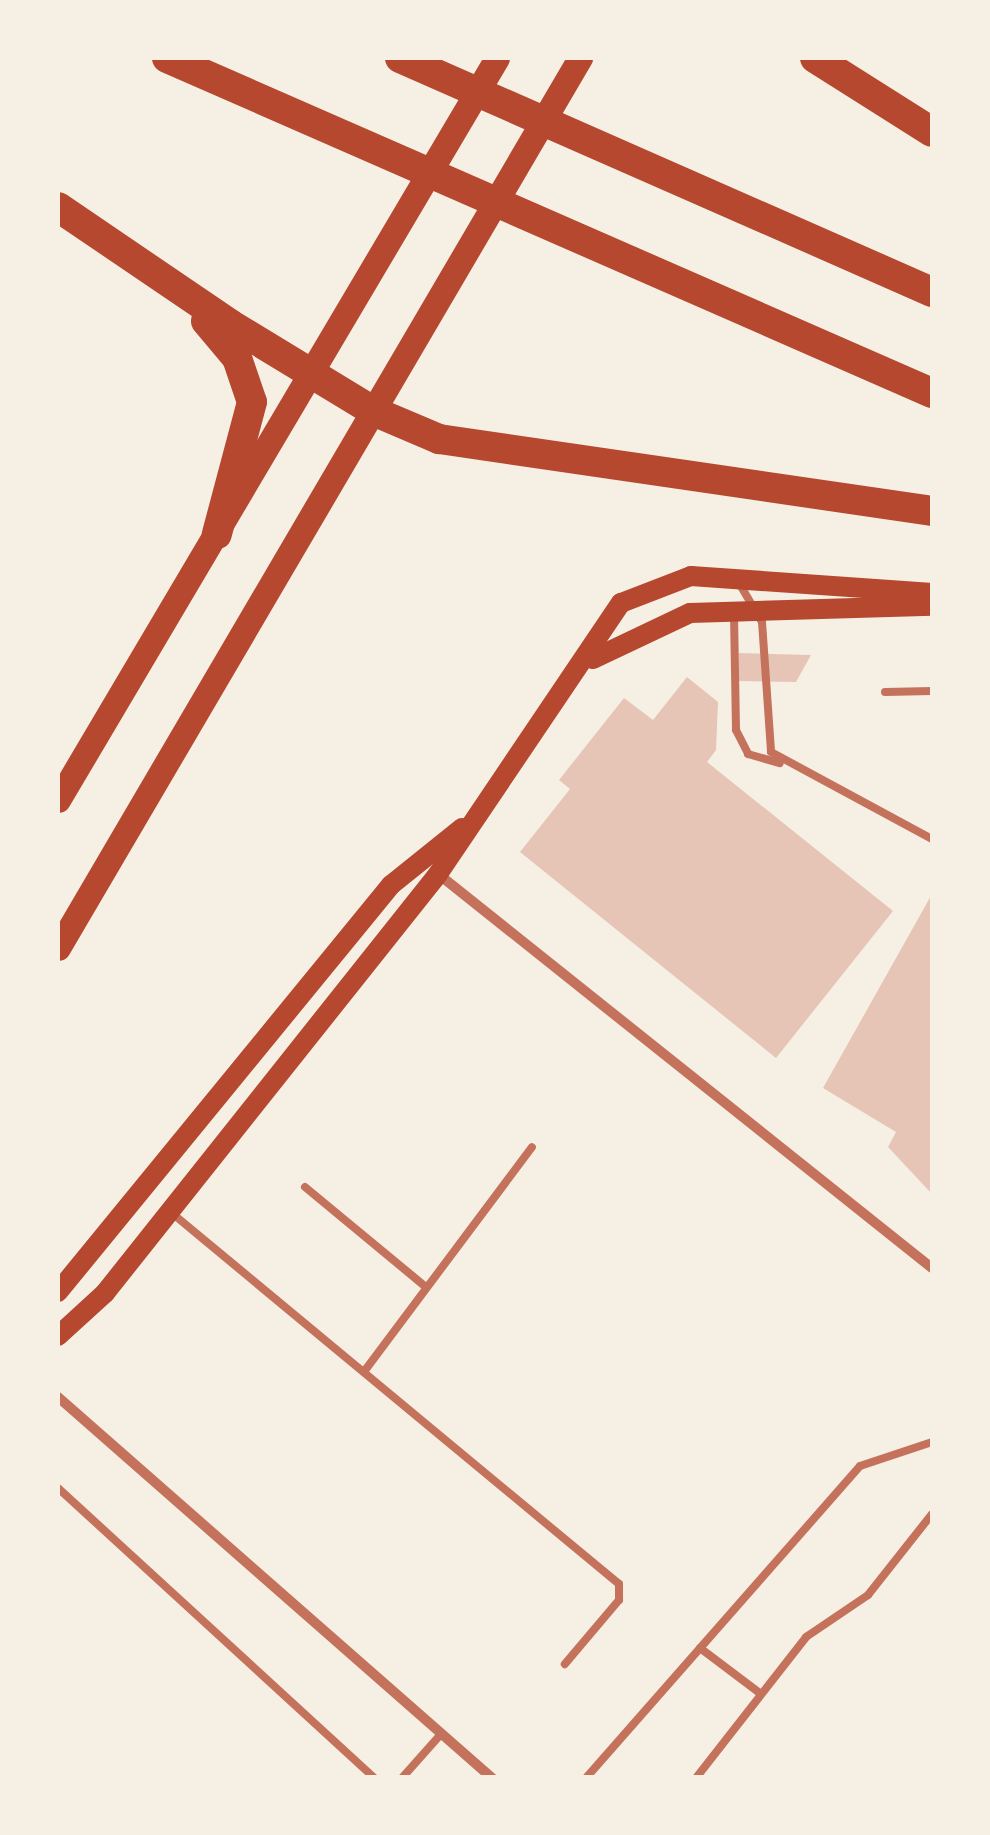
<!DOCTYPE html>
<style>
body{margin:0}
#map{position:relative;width:990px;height:1835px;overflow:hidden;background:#f6efe4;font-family:"Roboto Condensed",sans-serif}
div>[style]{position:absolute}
.building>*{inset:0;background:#e6c5b7}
.service>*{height:8px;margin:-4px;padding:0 4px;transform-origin:4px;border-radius:4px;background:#c5725c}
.minor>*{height:10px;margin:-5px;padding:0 5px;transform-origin:5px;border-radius:5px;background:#c5725c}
.secondary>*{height:20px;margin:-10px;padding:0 10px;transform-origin:10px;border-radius:10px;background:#b5482f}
.primary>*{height:25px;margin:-12.5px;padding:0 12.5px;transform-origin:12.5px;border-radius:12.5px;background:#b5482f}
.motorway>*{height:30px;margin:-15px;padding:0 15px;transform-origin:15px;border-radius:15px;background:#b5482f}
span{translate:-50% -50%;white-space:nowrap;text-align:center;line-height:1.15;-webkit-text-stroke:9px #f6efe4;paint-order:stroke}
.frame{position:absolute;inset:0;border:60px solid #f6efe4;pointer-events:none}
</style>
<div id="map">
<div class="building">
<div style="clip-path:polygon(739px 653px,811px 655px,796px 682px,739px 681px)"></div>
<div style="clip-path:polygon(687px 677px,718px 702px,716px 750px,707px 762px,893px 911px,776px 1058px,520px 852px,570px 789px,559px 780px,624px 698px,653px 720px)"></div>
<div style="clip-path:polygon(932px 894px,932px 1194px,888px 1147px,896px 1132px,823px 1088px)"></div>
</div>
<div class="service">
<div style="left:739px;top:583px;width:45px;rotate:59.5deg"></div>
<div style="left:762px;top:622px;width:130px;rotate:86deg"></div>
<div style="left:771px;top:752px;width:183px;rotate:28.4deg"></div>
<div style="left:734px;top:614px;width:116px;rotate:89deg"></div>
<div style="left:736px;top:730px;width:27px;rotate:63deg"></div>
<div style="left:748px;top:754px;width:33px;rotate:16deg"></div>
<div style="left:885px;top:692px;width:47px;rotate:-1.2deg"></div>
<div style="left:305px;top:1187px;width:157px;rotate:39.6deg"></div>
<div style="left:173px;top:1214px;width:579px;rotate:39.68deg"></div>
<div style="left:619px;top:1584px;width:16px;rotate:90deg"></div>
<div style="left:619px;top:1600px;width:84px;rotate:130.2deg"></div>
<div style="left:366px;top:1369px;width:277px;rotate:-53.2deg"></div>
<div style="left:58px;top:1488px;width:429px;rotate:42.5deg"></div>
<div style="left:700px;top:1648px;width:76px;rotate:37deg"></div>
<div style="left:402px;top:1778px;width:60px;rotate:-48.4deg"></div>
<div style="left:586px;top:1778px;width:415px;rotate:-48.7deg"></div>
<div style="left:860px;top:1466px;width:76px;rotate:-18.4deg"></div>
<div style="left:696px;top:1778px;width:179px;rotate:-52deg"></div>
<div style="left:806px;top:1637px;width:75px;rotate:-34.1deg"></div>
<div style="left:868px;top:1595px;width:103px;rotate:-51.7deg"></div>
</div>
<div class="minor">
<div style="left:437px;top:873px;width:633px;rotate:38.59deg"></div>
<div style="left:58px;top:1397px;width:578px;rotate:41.28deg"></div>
</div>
<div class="secondary">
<div style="left:593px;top:659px;width:107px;rotate:-25.4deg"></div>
<div style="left:690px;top:613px;width:242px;rotate:-1.7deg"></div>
<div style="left:58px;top:1292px;width:526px;rotate:-50.71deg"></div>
<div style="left:391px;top:885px;width:91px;rotate:-38.8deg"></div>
<div style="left:58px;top:1336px;width:64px;rotate:-42.5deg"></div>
<div style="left:105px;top:1293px;width:535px;rotate:-51.52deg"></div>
<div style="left:438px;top:874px;width:327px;rotate:-56deg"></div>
<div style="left:621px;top:603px;width:75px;rotate:-21.1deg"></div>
<div style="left:691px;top:576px;width:242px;rotate:4deg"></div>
</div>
<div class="primary">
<div style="left:58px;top:800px;width:862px;rotate:-59.39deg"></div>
<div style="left:58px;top:948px;width:1032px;rotate:-59.61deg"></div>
</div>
<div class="motorway">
<div style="left:167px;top:58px;width:835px;rotate:23.65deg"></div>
<div style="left:400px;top:58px;width:581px;rotate:23.74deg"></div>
<div style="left:815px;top:58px;width:138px;rotate:32.3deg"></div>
<div style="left:58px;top:207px;width:208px;rotate:34.2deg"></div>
<div style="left:230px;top:324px;width:167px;rotate:31.3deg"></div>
<div style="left:373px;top:411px;width:72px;rotate:23deg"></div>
<div style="left:439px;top:439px;width:498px;rotate:8.3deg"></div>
<div style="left:206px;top:321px;width:48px;rotate:50deg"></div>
<div style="left:237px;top:358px;width:46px;rotate:71.2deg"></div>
<div style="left:252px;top:402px;width:137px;rotate:104.9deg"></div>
</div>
<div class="frame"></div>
</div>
